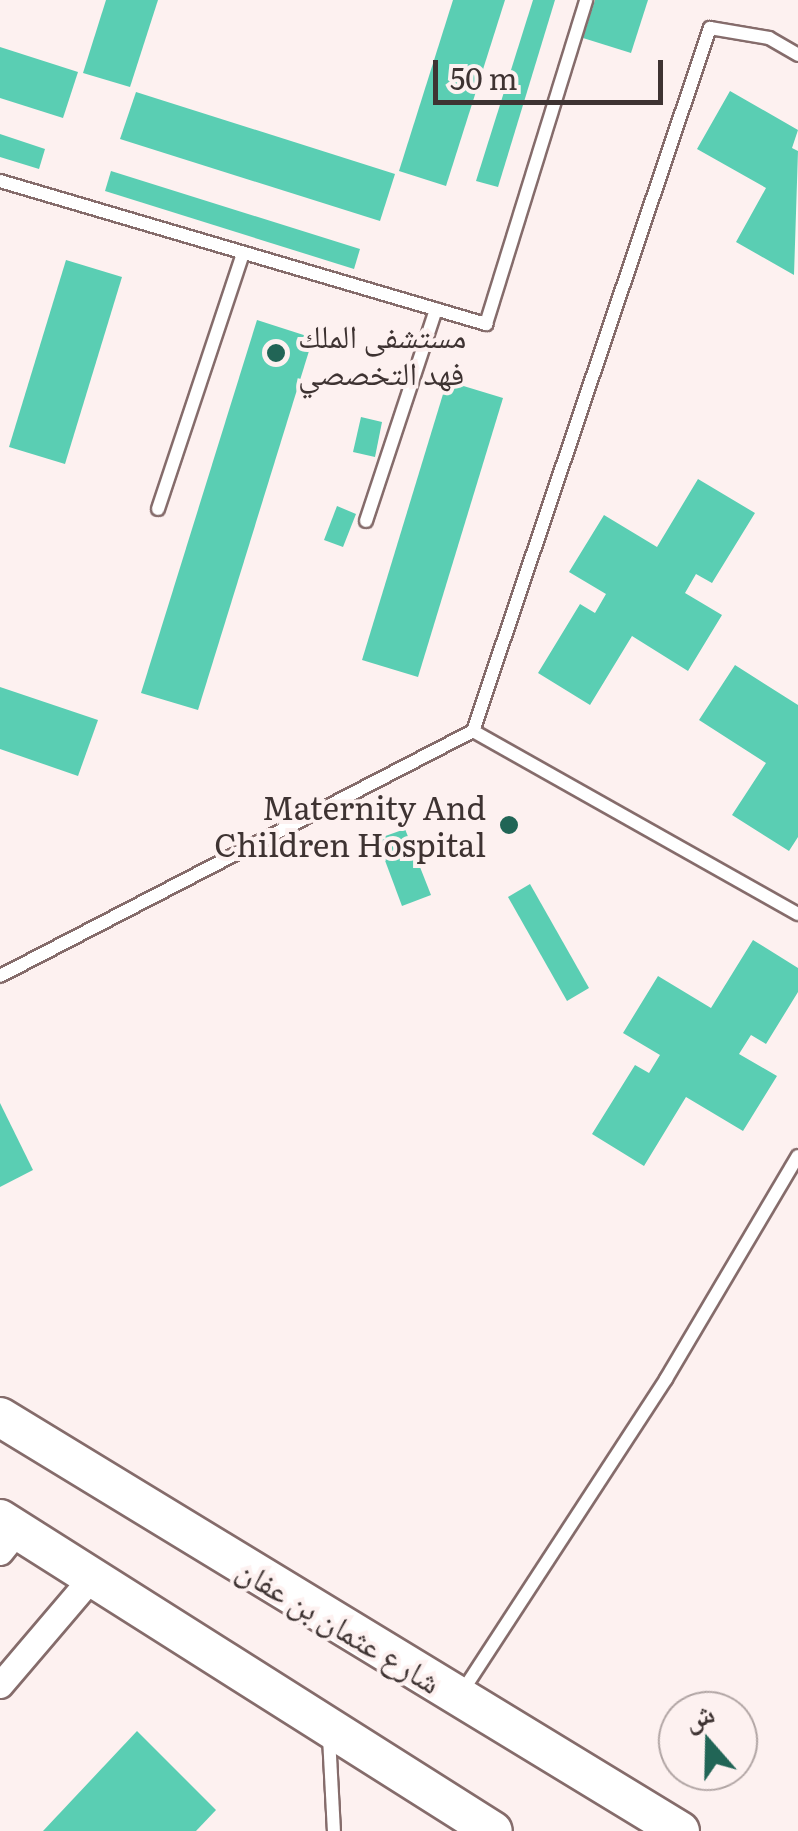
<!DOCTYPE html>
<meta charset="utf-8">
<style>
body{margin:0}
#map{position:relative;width:798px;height:1831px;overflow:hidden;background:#fdf1f0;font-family:Literata,"Noto Naskh Arabic",serif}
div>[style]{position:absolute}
.building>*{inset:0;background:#5aceb3}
.roads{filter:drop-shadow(2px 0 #856c6b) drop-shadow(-2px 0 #856c6b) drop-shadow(0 2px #856c6b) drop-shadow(0 -2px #856c6b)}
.service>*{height:12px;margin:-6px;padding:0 6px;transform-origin:6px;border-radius:6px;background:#fff}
.minor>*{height:25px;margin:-12.5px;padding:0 12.5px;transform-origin:12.5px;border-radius:12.5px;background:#fff}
.primary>*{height:38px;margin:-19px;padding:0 19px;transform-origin:19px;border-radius:19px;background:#fff}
.dots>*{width:28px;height:28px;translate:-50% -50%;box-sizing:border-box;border:5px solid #fdf1f0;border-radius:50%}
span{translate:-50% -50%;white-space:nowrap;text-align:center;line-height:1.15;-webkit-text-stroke:8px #fdf1f0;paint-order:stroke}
.poi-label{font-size:32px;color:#3e3332}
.left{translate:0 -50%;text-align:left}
.right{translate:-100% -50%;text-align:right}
.street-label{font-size:32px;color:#3e3332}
.north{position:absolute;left:658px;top:1691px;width:100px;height:100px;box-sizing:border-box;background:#fdf1f0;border:2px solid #b1a5a4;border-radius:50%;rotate:340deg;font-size:28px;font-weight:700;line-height:40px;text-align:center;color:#3e3332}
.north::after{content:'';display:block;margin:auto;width:35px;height:45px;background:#216556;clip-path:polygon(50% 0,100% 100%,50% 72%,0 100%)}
.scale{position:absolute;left:433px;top:60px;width:230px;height:45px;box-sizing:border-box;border:5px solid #3e3332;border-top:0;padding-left:12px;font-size:30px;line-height:35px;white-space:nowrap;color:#3e3332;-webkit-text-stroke:8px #fdf1f0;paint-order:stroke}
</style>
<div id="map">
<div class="building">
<div style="clip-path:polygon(106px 0,158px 0,130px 87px,83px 73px)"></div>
<div style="clip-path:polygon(453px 0,505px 0,446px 186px,399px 171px)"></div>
<div style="clip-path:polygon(533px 0,555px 0,498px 187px,476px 181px)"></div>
<div style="clip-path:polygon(595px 0,648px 0,631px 53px,583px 38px)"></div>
<div style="clip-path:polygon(0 47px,78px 72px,63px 118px,0 98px)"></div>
<div style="clip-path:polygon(730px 91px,798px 130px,792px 148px,798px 151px,794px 275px,736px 242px,766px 188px,697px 149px)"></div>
<div style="clip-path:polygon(136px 92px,395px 174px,380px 221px,120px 139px)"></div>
<div style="clip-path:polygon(0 134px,45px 149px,39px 169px,0 157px)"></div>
<div style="clip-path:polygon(111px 171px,360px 249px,354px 269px,105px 191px)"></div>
<div style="clip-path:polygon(66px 260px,122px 277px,65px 464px,9px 447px)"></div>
<div style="clip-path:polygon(257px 320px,313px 338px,198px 710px,141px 693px)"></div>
<div style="clip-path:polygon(447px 381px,503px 398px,418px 677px,362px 660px)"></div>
<div style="clip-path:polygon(361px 417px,382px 422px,375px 457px,353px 452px)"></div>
<div style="clip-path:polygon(698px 479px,755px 513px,712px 583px,696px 574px,685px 593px,722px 615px,688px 671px,632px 636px,590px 705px,538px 673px,580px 604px,595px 613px,606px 594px,569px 572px,604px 515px,657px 547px)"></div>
<div style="clip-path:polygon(337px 506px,356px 514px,343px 547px,324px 540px)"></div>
<div style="clip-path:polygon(735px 665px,798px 705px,798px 837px,789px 851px,732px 815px,766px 763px,699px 720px)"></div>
<div style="clip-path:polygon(0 687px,98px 720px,78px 776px,0 749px)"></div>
<div style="clip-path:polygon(405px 829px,431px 895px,402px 906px,377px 839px)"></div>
<div style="clip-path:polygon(530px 884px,589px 988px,567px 1001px,508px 897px)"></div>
<div style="clip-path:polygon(753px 940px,798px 968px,798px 992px,766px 1044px,751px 1035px,739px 1054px,777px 1076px,743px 1131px,686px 1097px,644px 1166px,592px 1134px,635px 1065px,649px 1073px,660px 1055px,623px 1033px,658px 976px,711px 1008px)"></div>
<div style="clip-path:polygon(0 1103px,33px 1170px,0 1187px)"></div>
<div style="clip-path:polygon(137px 1731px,216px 1810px,196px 1831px,43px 1831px)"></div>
</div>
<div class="roads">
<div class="service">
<div style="left:0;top:181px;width:507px;rotate:16.4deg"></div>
<div style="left:486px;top:324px;width:339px;rotate:-72.8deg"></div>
<div style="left:158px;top:509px;width:270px;rotate:-71.6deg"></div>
<div style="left:366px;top:521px;width:223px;rotate:-71.7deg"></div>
<div style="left:473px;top:731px;width:373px;rotate:29.4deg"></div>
<div style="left:0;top:976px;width:533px;rotate:-27.38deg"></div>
<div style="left:473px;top:731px;width:742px;rotate:-71.37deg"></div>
<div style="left:710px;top:28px;width:60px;rotate:9.6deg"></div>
<div style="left:769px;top:38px;width:34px;rotate:30deg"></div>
<div style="left:462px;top:1692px;width:374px;rotate:-56.9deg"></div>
<div style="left:666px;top:1379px;width:259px;rotate:-59.4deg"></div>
<div style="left:329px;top:1737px;width:94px;rotate:87deg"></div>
</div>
<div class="minor">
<div style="left:0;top:1552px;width:28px;rotate:-51deg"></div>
<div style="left:0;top:1685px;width:142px;rotate:-49.6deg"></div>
</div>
<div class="primary">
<div style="left:0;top:1417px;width:796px;rotate:31.33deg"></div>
<div style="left:0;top:1519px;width:583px;rotate:32.33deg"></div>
</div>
</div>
<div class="dots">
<div style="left:276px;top:353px;background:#216556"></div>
<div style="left:509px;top:825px;background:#216556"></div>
</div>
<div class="poi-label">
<span class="left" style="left:298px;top:353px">مستشفى الملك<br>فهد التخصصي</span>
<span class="right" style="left:486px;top:825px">Maternity And<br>Children Hospital</span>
</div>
<div class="street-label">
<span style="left:340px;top:1624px;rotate:31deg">شارع عثمان بن عفان</span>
</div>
<div class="north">ش</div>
<div class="scale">50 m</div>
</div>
